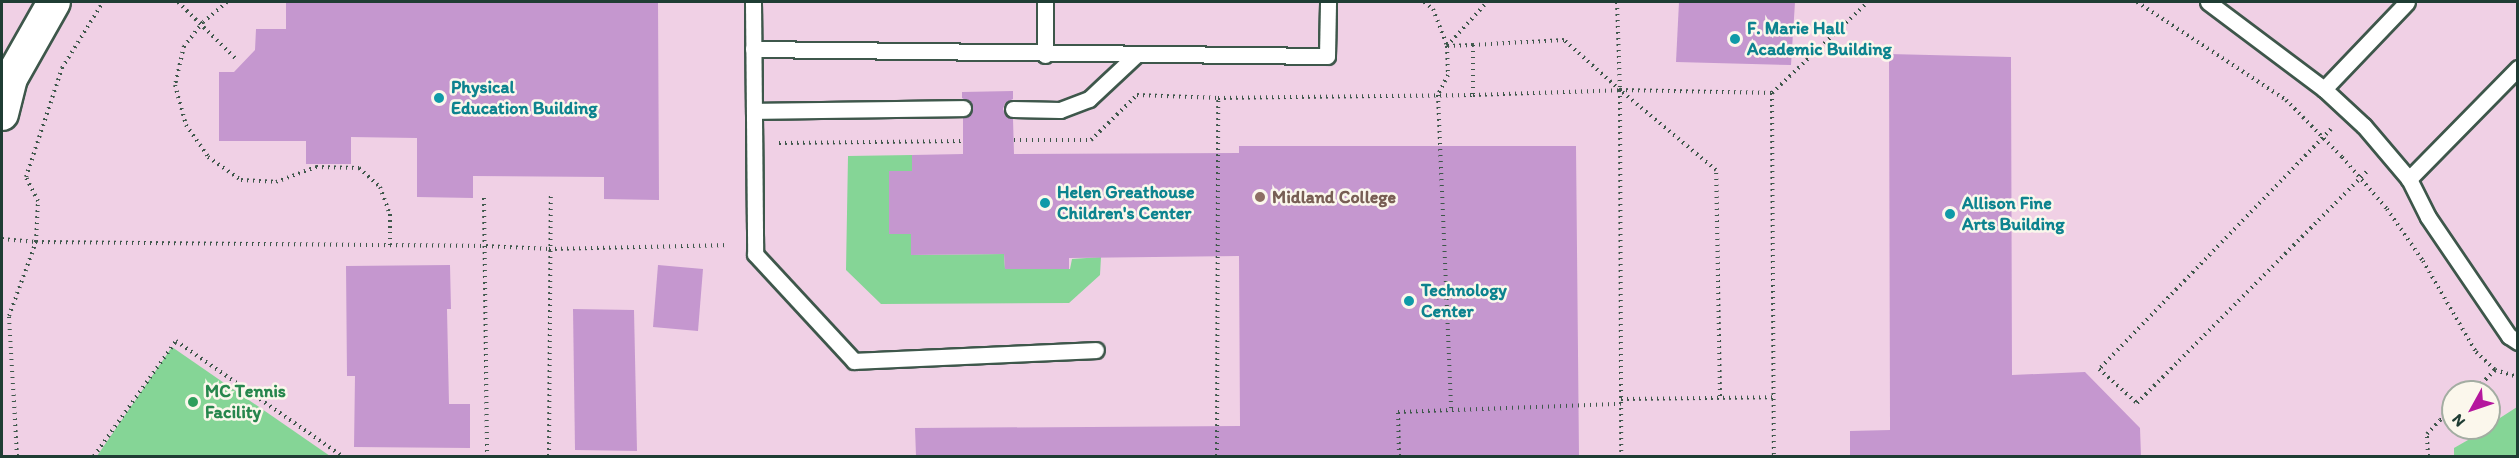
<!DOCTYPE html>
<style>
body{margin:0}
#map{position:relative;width:2519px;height:458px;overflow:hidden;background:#f0e9ce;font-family:Itim,sans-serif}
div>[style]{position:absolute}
.built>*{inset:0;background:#f0d0e5}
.green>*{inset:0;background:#85d596}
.building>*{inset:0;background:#c597cf}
.path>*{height:4px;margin-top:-2px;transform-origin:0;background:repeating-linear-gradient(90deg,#3e574b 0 1.5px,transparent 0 6px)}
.roads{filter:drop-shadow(2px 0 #3e574b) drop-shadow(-2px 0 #3e574b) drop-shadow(0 2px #3e574b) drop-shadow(0 -2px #3e574b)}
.lane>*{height:15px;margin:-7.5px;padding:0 7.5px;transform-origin:7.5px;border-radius:7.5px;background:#fff}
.street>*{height:32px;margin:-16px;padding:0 16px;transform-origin:16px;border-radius:16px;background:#fff}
.dots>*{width:16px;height:16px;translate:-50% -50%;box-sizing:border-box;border:3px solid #fbf7ec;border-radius:50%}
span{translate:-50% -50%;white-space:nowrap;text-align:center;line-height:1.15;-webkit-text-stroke:5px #fbf7ec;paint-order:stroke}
.culture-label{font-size:18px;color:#0d838f;font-weight:700}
.left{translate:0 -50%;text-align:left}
.education-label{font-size:18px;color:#785e54;font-weight:700}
.leisure-label{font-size:18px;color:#27864d;font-weight:700}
.frame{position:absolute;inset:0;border:3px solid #1f3d34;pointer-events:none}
.north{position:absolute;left:2441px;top:380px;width:60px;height:60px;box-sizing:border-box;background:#fbf7ec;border:2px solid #a3ada2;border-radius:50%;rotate:230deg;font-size:16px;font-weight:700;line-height:24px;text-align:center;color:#1f3d34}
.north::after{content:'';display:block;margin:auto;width:21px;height:27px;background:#b5179e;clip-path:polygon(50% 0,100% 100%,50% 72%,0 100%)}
</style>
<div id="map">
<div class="built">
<div style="clip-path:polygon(evenodd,2px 2px,2517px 2px,2517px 456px,2px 456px,2px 2px,2453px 392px,2489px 392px,2489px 428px,2453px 428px,2453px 392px)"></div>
</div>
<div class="green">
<div style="clip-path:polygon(912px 155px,912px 171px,889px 171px,889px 234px,911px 234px,911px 255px,1004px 254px,1005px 269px,1070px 269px,1072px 259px,1101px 257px,1100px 275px,1069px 303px,881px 304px,846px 270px,848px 156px)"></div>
<div style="clip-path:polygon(172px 347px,330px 456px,97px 456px)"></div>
<div style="clip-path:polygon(2517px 407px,2517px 456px,2454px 456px,2454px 448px,2489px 428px,2489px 425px)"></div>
</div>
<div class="building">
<div style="clip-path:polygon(286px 2px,658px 2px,659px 200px,604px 199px,604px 177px,473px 176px,473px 198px,417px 197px,417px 138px,351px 137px,351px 164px,306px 164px,306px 141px,219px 141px,219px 72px,234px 72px,255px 50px,256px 29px,286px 29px)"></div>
<div style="clip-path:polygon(1679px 2px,1795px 2px,1791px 65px,1676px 62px)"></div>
<div style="clip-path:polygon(1889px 54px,2011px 57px,2012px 375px,2085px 372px,2140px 428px,2141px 456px,1850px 456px,1850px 431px,1890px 430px)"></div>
<div style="clip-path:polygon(1013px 91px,1013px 99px,1005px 103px,1003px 109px,1007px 117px,1013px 119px,1014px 154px,1239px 153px,1239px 146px,1576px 146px,1579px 456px,916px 456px,915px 428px,1240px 426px,1239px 256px,1069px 258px,1069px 269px,1005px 269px,1004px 254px,911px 255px,911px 234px,889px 234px,889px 171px,912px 171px,912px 155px,963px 154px,963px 118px,968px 116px,973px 108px,971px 103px,962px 98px,962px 92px)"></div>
<div style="clip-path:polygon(450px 265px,451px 309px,447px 309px,449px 404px,470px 404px,470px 448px,354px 447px,355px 376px,347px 376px,346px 266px)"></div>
<div style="clip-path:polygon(658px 265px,703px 269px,698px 331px,653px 327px)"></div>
<div style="clip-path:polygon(573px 309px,634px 310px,637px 451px,575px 450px)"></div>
</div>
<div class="path">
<div style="left:178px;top:2px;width:83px;rotate:44.5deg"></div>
<div style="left:227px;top:2px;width:31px;rotate:140deg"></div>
<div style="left:203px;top:22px;width:31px;rotate:128deg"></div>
<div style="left:184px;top:46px;width:40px;rotate:103deg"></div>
<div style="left:175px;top:85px;width:41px;rotate:74.6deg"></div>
<div style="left:186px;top:125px;width:39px;rotate:55deg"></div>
<div style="left:208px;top:157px;width:40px;rotate:34.9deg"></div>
<div style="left:241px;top:180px;width:35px;rotate:3deg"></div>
<div style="left:276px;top:182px;width:43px;rotate:-20.6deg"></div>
<div style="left:316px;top:167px;width:43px;rotate:1.3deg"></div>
<div style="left:359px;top:168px;width:28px;rotate:42deg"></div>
<div style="left:380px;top:187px;width:29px;rotate:70deg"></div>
<div style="left:390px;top:214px;width:31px;rotate:90deg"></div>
<div style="left:1424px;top:2px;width:11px;rotate:38deg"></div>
<div style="left:1433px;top:9px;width:40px;rotate:69deg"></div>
<div style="left:1447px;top:46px;width:29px;rotate:88deg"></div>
<div style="left:1448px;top:75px;width:22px;rotate:117deg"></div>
<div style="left:1438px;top:95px;width:316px;rotate:87.6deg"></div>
<div style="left:1617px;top:2px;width:88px;rotate:88deg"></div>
<div style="left:1620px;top:90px;width:366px;rotate:89.8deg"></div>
<div style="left:2137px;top:2px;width:178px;rotate:33.3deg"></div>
<div style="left:2286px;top:100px;width:80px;rotate:45.5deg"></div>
<div style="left:2342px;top:157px;width:69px;rotate:49.1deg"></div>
<div style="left:2387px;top:209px;width:63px;rotate:55.3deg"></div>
<div style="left:2423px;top:261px;width:105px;rotate:59.8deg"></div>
<div style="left:2476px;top:352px;width:26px;rotate:43deg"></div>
<div style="left:2495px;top:370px;width:31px;rotate:135deg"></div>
<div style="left:1473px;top:45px;width:26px;rotate:178deg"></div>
<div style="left:1447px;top:46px;width:59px;rotate:-47.7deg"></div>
<div style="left:1772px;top:93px;width:363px;rotate:89.7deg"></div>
<div style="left:2331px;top:129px;width:334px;rotate:134deg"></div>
<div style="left:2099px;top:369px;width:51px;rotate:41.8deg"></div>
<div style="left:2137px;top:403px;width:328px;rotate:-45.2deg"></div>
<div style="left:1014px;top:140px;width:77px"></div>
<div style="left:1091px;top:140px;width:64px;rotate:-44.4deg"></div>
<div style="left:1137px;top:95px;width:81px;rotate:2.1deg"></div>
<div style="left:1218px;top:98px;width:255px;rotate:-0.7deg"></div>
<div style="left:779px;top:143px;width:184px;rotate:-0.6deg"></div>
<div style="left:484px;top:198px;width:258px;rotate:89.3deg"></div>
<div style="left:2px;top:239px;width:34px;rotate:5deg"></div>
<div style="left:36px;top:242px;width:450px;rotate:0.5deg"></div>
<div style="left:486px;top:246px;width:63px;rotate:2.7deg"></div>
<div style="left:549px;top:249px;width:180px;rotate:-1.3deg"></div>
<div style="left:2495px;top:370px;width:24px;rotate:17deg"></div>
<div style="left:1720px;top:396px;width:226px;rotate:-91deg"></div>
<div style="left:1716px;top:170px;width:125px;rotate:-140.2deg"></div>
<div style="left:1620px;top:90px;width:75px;rotate:-138.2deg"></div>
<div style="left:1564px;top:40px;width:91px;rotate:176.9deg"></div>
<div style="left:1473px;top:45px;width:50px;rotate:90deg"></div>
<div style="left:1473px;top:95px;width:147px;rotate:-1.9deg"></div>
<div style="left:1620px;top:90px;width:152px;rotate:1.1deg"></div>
<div style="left:1772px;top:93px;width:132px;rotate:-43.5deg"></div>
<div style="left:1621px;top:399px;width:153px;rotate:-0.7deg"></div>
<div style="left:17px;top:456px;width:140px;rotate:-93.3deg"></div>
<div style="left:9px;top:316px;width:79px;rotate:-70deg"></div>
<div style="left:36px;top:242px;width:41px;rotate:-87.2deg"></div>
<div style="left:38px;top:201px;width:27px;rotate:-117deg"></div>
<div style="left:26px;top:177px;width:115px;rotate:-71.7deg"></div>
<div style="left:62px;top:68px;width:78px;rotate:-58.2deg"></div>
<div style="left:94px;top:456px;width:141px;rotate:-54.5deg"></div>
<div style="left:176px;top:341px;width:202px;rotate:34.7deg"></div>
<div style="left:549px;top:456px;width:264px;rotate:-89.6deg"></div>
<div style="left:1217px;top:456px;width:358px;rotate:-89.8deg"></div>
<div style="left:1399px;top:456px;width:44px;rotate:-91.3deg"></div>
<div style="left:1398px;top:412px;width:223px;rotate:-2.1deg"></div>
<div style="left:2428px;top:456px;width:22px;rotate:-93deg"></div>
<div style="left:2427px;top:434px;width:19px;rotate:-47deg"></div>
<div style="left:2440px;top:420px;width:15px;rotate:-28deg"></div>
</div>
<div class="roads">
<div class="lane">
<div style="left:753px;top:2px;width:252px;rotate:89.5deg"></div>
<div style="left:755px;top:254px;width:146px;rotate:47.2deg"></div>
<div style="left:854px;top:361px;width:242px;rotate:-2.6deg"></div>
<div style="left:1045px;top:2px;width:53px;rotate:90deg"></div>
<div style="left:2208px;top:2px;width:145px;rotate:36.9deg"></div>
<div style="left:2324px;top:89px;width:120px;rotate:-46.3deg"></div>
<div style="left:753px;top:49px;width:574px;rotate:0.7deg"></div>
<div style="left:1327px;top:56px;width:54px;rotate:-88.9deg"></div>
<div style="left:2518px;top:68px;width:156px;rotate:134.5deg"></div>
<div style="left:2409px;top:179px;width:42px;rotate:63.4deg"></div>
<div style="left:2428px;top:217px;width:144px;rotate:55.8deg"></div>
<div style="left:2509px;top:336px;width:11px;rotate:34deg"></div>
<div style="left:2324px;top:89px;width:54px;rotate:42.8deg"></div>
<div style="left:2364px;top:126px;width:70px;rotate:49.7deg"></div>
<div style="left:1013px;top:109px;width:47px;rotate:1.2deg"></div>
<div style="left:1060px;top:110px;width:31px;rotate:-21deg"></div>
<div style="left:1089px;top:99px;width:63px;rotate:-43.1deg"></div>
<div style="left:754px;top:111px;width:209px;rotate:-0.8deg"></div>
</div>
<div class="street">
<div style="left:2px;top:114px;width:37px;rotate:-76deg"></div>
<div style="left:11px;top:78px;width:87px;rotate:-60.5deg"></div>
</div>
</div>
<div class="dots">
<div style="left:1735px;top:39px;background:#0f9aa8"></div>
<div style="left:439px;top:98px;background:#0f9aa8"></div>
<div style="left:1260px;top:197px;background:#8d6e63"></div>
<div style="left:1045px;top:203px;background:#0f9aa8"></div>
<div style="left:1950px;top:214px;background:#0f9aa8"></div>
<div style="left:1409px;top:301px;background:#0f9aa8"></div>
<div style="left:193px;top:402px;background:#2e9e5b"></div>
</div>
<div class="culture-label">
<span class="left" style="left:1747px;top:39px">F. Marie Hall<br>Academic Building</span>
<span class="left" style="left:451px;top:98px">Physical<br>Education Building</span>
<span class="left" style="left:1057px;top:203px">Helen Greathouse<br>Children's Center</span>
<span class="left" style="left:1962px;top:214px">Allison Fine<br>Arts Building</span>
<span class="left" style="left:1421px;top:301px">Technology<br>Center</span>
</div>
<div class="education-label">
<span class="left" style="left:1272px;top:197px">Midland College</span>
</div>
<div class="leisure-label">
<span class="left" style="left:205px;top:402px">MC Tennis<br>Facility</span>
</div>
<div class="frame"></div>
<div class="north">N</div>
</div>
